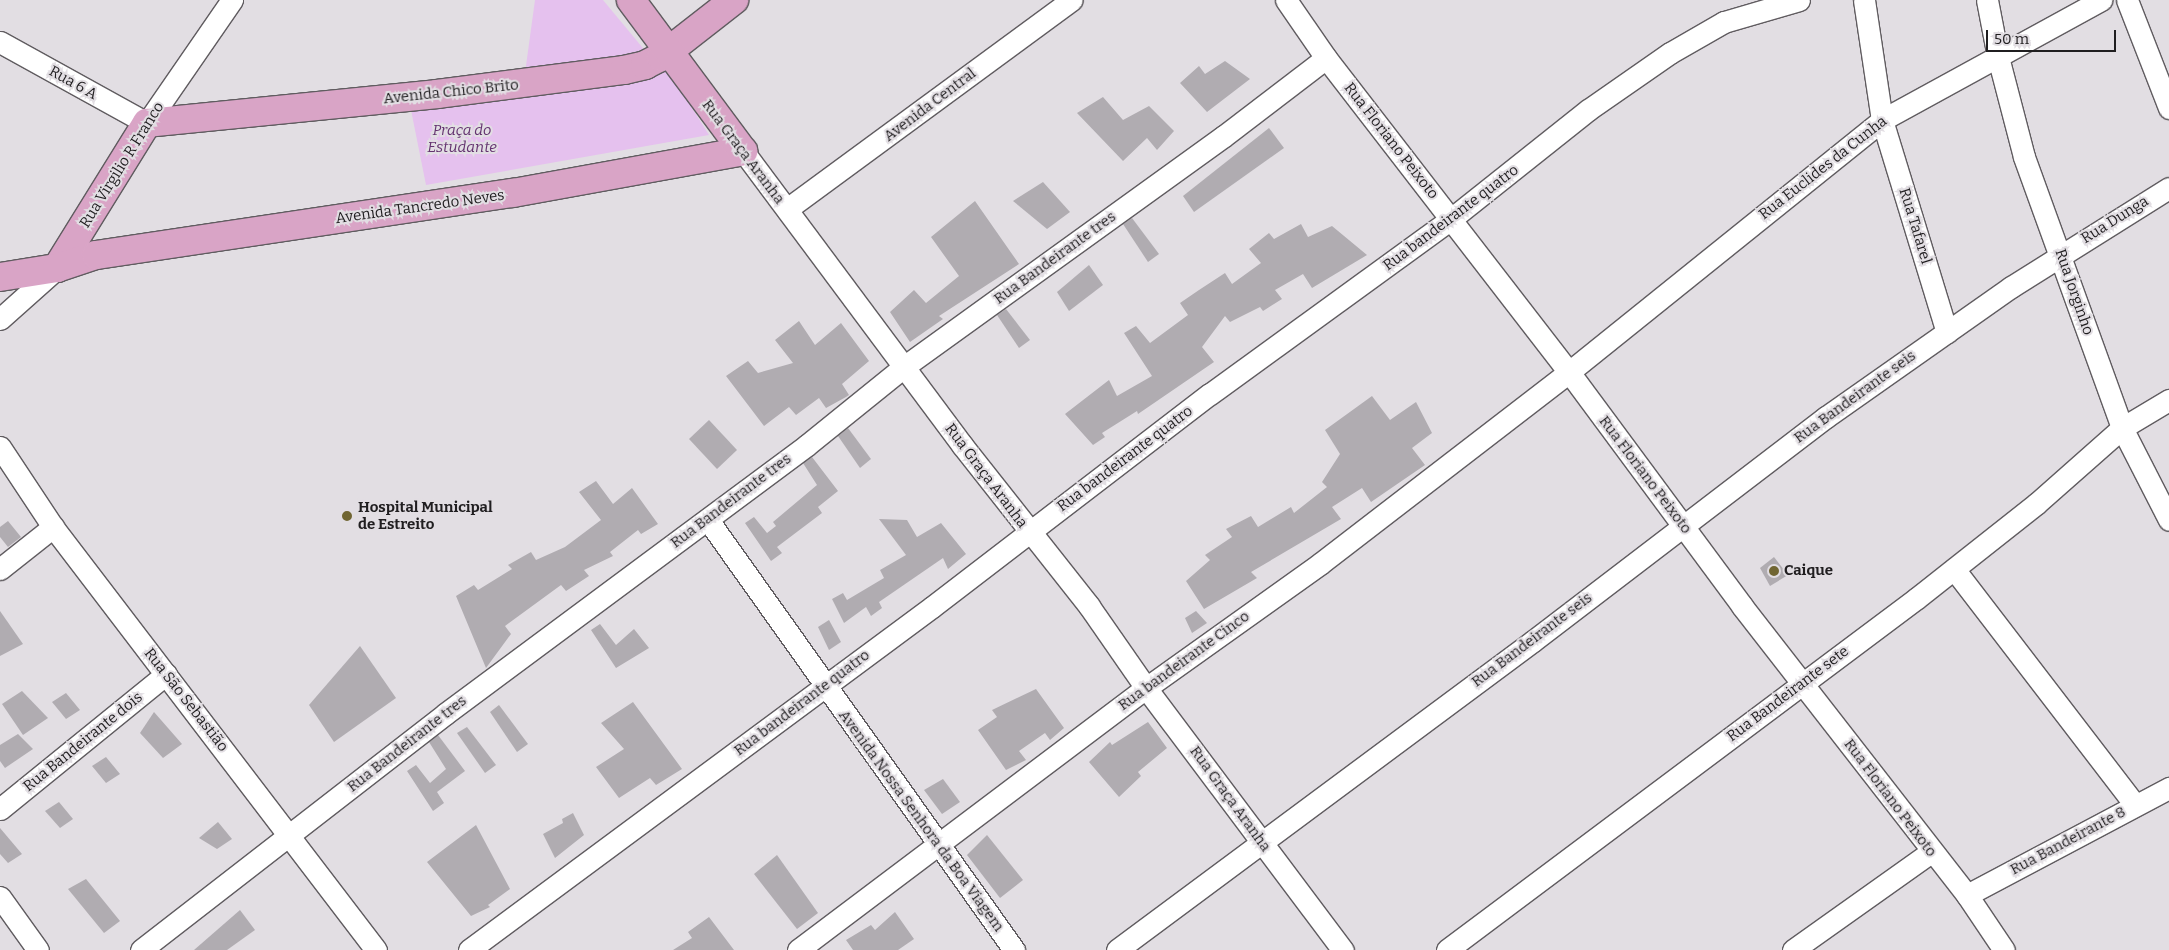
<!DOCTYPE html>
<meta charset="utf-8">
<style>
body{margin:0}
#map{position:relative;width:2169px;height:950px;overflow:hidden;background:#e2dee3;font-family:Bitter,serif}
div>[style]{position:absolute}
.green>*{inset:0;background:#e5c1ee}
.building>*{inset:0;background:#b0acb1}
.roads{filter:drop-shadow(1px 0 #605c60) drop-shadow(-1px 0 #605c60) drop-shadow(0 1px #605c60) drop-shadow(0 -1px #605c60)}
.minor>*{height:21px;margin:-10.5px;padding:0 10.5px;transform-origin:10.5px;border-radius:10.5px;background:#fff}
.major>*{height:28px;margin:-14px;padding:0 14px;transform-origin:14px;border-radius:14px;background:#d9a4c6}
.dots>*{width:14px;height:14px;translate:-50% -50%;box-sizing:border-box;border:2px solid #e2dee3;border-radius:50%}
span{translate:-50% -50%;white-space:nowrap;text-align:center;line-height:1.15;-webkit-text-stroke:4px #e2dee3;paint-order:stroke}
.street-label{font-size:15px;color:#201e20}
.park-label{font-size:15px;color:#643370;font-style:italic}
.poi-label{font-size:15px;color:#201e20;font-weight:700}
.left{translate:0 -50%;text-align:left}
.scale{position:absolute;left:1986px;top:30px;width:130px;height:22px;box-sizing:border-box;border:2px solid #201e20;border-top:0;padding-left:6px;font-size:15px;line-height:18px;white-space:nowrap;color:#201e20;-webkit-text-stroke:4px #e2dee3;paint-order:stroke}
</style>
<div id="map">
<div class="green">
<div style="clip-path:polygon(535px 0,603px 0,647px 53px,525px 73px)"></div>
<div style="clip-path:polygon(669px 71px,709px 135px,426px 185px,410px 105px)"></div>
</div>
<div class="building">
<div style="clip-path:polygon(1225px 61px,1250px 79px,1207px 112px,1180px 83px,1199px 66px,1205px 74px)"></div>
<div style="clip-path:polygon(1103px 97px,1123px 120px,1149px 106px,1174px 131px,1157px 150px,1147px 138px,1123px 161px,1077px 113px)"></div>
<div style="clip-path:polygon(1269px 128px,1284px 148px,1194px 212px,1183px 196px)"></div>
<div style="clip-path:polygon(1043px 182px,1070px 212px,1047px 229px,1013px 201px)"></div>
<div style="clip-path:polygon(975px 201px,1019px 264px,939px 316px,943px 319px,910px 342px,890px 312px,914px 290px,926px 303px,959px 276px,931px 237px)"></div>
<div style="clip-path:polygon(1132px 218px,1159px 254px,1148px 262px,1123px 224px)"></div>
<div style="clip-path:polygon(1301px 224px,1308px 237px,1332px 226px,1367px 255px,1312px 288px,1303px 274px,1275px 290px,1282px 299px,1263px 311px,1260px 307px,1230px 322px,1225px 316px,1202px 347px,1214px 362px,1138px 414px,1137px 411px,1102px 433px,1105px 437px,1093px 445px,1065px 414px,1109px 380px,1117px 396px,1152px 376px,1124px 333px,1136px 326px,1150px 343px,1188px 315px,1180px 303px,1199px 290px,1225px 273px,1232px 284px,1261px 263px,1249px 249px,1269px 233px,1274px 239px)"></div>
<div style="clip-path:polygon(1089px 265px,1103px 285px,1069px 311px,1057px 292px)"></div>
<div style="clip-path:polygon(1006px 309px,1030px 340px,1019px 348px,997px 315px)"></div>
<div style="clip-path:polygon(799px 321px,815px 345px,841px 323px,869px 361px,842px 384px,849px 395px,846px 397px,826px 408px,819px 398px,796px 415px,789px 407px,764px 426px,726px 376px,748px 361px,758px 373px,793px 363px,775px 340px)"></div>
<div style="clip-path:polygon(1372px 396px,1390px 420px,1416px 402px,1432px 433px,1412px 448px,1425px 465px,1371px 502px,1362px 488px,1332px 507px,1341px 519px,1251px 572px,1257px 578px,1204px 609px,1186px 581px,1210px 560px,1205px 555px,1232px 537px,1226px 529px,1251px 516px,1258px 527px,1291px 507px,1294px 513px,1327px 487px,1322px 482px,1340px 454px,1325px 430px)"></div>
<div style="clip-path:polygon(709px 420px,737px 450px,717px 469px,689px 439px)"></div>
<div style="clip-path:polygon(848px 428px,871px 459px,860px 468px,838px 436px)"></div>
<div style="clip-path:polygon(812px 457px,838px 491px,818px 507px,822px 513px,777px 547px,782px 553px,771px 561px,745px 523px,754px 517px,767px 533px,776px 526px,773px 522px,817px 485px,803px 463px)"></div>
<div style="clip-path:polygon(596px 481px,613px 504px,632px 488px,658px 524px,641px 534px,638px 530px,610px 552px,613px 556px,584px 570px,589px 576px,566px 591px,561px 585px,505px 626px,511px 634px,486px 668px,456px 596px,474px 585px,478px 590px,512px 569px,508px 565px,531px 552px,536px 560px,565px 547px,601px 520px,579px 492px)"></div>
<div style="clip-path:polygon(879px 519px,907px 520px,917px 537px,941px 523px,966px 554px,948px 569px,943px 558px,879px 602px,882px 608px,871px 616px,866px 607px,844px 623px,832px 599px,843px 593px,847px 600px,884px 578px,880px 570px,906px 555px)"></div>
<div style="clip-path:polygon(8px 521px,21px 537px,8px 547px,0 537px,0 527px)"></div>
<div style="clip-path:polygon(1774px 557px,1788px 575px,1770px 586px,1760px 568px)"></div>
<div style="clip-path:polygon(0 611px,23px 644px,0 656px)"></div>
<div style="clip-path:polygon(1196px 611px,1207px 623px,1192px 633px,1185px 618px)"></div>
<div style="clip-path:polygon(829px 620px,841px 642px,829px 650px,818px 627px)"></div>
<div style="clip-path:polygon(600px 624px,616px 645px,634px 629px,649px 648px,616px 668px,591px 630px)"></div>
<div style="clip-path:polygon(360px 646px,396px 698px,334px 742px,309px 705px)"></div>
<div style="clip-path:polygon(1036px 689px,1064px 728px,1050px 740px,1045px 733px,1019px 751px,1026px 760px,1006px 770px,978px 730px,997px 717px,992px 710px)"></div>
<div style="clip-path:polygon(22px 691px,48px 718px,23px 735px,2px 704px)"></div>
<div style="clip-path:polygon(66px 693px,80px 710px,66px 719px,52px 702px)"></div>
<div style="clip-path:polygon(633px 702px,682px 769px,656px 785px,650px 778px,619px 798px,596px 767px,624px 749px,601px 723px)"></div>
<div style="clip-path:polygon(499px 705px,528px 744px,517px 752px,490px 712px)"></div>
<div style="clip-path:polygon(154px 712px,182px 744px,163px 758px,140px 733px)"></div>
<div style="clip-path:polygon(1148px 722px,1167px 748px,1138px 772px,1141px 776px,1119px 797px,1089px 762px,1110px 742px,1112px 745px)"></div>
<div style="clip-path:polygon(467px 727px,496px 765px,485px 773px,457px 733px)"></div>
<div style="clip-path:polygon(18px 734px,33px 749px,5px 768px,0 761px,0 745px)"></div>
<div style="clip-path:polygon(438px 735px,465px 771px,437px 792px,444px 803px,433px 811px,407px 771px,416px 765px,430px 783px,446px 769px,429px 742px)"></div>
<div style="clip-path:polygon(106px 757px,120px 774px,106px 783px,92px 766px)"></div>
<div style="clip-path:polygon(943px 779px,960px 802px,942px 814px,924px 790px)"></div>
<div style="clip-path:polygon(59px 802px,73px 819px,60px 828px,45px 811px)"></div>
<div style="clip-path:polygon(573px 813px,584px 835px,555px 858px,543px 834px,563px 823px,562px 819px)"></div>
<div style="clip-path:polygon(218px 822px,232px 839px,217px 849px,199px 838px)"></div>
<div style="clip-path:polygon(476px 825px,510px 889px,488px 905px,490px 907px,471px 916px,427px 862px)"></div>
<div style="clip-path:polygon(0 828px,22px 854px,8px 863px,0 854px)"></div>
<div style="clip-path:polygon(987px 835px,1023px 880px,1000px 898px,967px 855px)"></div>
<div style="clip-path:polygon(777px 855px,818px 913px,797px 929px,754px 874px)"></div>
<div style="clip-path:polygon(86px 879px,120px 921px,104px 933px,68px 889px)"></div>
<div style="clip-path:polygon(240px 910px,255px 930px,227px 950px,194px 950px)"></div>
<div style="clip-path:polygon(895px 912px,914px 939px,898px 950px,853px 950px,846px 940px,871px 925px,875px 930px)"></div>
<div style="clip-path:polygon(709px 917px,734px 950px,673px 950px,692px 938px,688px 932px)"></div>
</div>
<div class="roads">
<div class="minor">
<div style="left:1286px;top:0;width:70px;rotate:55.4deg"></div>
<div style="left:1326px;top:58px;width:397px;rotate:52.3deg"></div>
<div style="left:1569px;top:372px;width:291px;rotate:53.5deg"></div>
<div style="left:1742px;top:606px;width:366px;rotate:52.1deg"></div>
<div style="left:1967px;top:895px;width:66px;rotate:56.1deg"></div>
<div style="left:1864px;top:0;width:121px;rotate:81.5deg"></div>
<div style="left:1882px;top:120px;width:222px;rotate:73deg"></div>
<div style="left:1987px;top:0;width:58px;rotate:79.1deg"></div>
<div style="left:1998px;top:57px;width:103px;rotate:75.4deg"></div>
<div style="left:2024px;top:157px;width:288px;rotate:70.1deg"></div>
<div style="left:2122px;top:428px;width:103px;rotate:62.9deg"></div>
<div style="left:2127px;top:0;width:116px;rotate:68.7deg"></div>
<div style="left:0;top:42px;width:168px;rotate:28.9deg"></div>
<div style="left:147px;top:123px;width:150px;rotate:-55.4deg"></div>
<div style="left:743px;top:151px;width:367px;rotate:53.3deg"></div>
<div style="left:962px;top:445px;width:205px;rotate:51.7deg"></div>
<div style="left:1089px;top:606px;width:100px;rotate:55.2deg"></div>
<div style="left:1146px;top:688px;width:328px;rotate:53.1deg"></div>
<div style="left:787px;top:209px;width:353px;rotate:-36.3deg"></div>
<div style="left:0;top:319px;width:76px;rotate:-41.8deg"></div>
<div style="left:0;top:447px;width:96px;rotate:56.5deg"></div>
<div style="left:53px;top:527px;width:532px;rotate:52.63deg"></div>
<div style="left:708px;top:520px;width:528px;rotate:54.56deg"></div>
<div style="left:0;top:569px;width:68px;rotate:-38.4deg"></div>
<div style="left:1954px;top:569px;width:297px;rotate:52.5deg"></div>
<div style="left:0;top:809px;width:214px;rotate:-39.1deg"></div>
<div style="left:1967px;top:895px;width:229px;rotate:-27.9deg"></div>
<div style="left:0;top:897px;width:65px;rotate:54.4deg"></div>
<div style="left:141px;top:950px;width:385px;rotate:-37.8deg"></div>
<div style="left:445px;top:714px;width:451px;rotate:-36.6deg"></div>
<div style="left:807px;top:445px;width:126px;rotate:-38.9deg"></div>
<div style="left:905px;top:366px;width:393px;rotate:-35.8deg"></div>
<div style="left:1224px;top:136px;width:128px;rotate:-37.4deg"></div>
<div style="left:469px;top:950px;width:576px;rotate:-36.53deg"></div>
<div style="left:932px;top:607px;width:350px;rotate:-37.5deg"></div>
<div style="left:1210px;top:394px;width:298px;rotate:-36deg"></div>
<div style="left:1451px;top:219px;width:175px;rotate:-38.5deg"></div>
<div style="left:1588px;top:110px;width:100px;rotate:-34.8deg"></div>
<div style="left:1670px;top:53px;width:62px;rotate:-29.9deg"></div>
<div style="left:1724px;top:22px;width:78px;rotate:-16.3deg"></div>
<div style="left:798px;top:950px;width:436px;rotate:-37deg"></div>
<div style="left:1146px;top:688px;width:215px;rotate:-35.5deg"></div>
<div style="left:1321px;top:563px;width:313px;rotate:-37.6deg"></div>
<div style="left:1569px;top:372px;width:402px;rotate:-38.8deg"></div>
<div style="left:1882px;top:120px;width:250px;rotate:-28.7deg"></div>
<div style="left:1117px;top:950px;width:518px;rotate:-36.6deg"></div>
<div style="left:1533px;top:641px;width:369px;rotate:-37.4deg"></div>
<div style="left:1826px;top:417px;width:226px;rotate:-35.1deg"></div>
<div style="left:2011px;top:287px;width:186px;rotate:-32.1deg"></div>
<div style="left:1447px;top:950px;width:587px;rotate:-36.83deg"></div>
<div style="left:1917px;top:598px;width:152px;rotate:-38.3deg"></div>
<div style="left:2036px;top:504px;width:115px;rotate:-41.5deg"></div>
<div style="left:2122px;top:428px;width:55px;rotate:-30.8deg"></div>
<div style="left:1793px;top:950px;width:169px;rotate:-35.4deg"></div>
</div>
<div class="major">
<div style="left:57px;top:268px;width:171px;rotate:-58.2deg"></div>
<div style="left:147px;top:123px;width:291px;rotate:-5.7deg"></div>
<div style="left:437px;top:94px;width:189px;rotate:-7.3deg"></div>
<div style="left:624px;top:70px;width:22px;rotate:-13deg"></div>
<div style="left:645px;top:65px;width:18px;rotate:-27deg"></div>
<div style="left:661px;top:57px;width:93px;rotate:-38deg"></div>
<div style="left:0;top:277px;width:58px;rotate:-9deg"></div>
<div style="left:57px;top:268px;width:41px;rotate:-18.4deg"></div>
<div style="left:96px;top:255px;width:422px;rotate:-8.5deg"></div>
<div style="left:513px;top:193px;width:234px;rotate:-10.3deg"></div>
<div style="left:743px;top:151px;width:188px;rotate:-126.6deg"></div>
</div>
</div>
<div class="dots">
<div style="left:347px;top:516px;background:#706532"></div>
<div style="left:1774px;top:571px;background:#706532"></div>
</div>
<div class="street-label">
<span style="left:73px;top:83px;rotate:29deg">Rua 6 A</span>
<span style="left:451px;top:92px;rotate:-6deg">Avenida Chico Brito</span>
<span style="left:930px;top:105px;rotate:-37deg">Avenida Central</span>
<span style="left:1391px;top:141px;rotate:52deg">Rua Floriano Peixoto</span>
<span style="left:743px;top:152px;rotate:53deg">Rua Graça Aranha</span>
<span style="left:122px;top:165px;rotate:-58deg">Rua Virgilio R Franco</span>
<span style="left:1823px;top:168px;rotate:-38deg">Rua Euclides da Cunha</span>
<span style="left:420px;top:207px;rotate:-8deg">Avenida Tancredo Neves</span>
<span style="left:1451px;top:218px;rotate:-37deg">Rua bandeirante quatro</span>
<span style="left:2115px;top:220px;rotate:-32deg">Rua Dunga</span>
<span style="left:1915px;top:226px;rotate:73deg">Rua Tafarel</span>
<span style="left:1055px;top:258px;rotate:-36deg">Rua Bandeirante tres</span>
<span style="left:2074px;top:292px;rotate:71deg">Rua Jorginho</span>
<span style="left:1855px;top:397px;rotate:-36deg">Rua Bandeirante seis</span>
<span style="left:1125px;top:459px;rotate:-37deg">Rua bandeirante quatro</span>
<span style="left:1645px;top:475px;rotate:53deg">Rua Floriano Peixoto</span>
<span style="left:986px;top:476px;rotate:53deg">Rua Graça Aranha</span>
<span style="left:731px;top:501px;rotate:-37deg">Rua Bandeirante tres</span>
<span style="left:1532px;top:640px;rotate:-37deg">Rua Bandeirante seis</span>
<span style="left:1184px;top:661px;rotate:-36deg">Rua bandeirante Cinco</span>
<span style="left:1788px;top:694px;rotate:-37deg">Rua Bandeirante sete</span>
<span style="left:186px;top:700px;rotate:52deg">Rua São Sebastião</span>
<span style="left:802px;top:703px;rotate:-37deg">Rua bandeirante quatro</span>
<span style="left:83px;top:742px;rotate:-39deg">Rua Bandeirante dois</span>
<span style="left:407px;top:744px;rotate:-38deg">Rua Bandeirante tres</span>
<span style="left:1890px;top:798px;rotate:53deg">Rua Floriano Peixoto</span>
<span style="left:1230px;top:799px;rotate:54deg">Rua Graça Aranha</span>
<span style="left:921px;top:821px;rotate:54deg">Avenida Nossa Senhora da Boa Viagem</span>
<span style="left:2068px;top:841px;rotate:-28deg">Rua Bandeirante 8</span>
</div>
<div class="park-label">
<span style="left:462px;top:139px">Praça do<br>Estudante</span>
</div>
<div class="poi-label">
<span class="left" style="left:358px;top:516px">Hospital Municipal<br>de Estreito</span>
<span class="left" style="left:1784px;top:571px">Caique</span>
</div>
<div class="scale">50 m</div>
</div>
